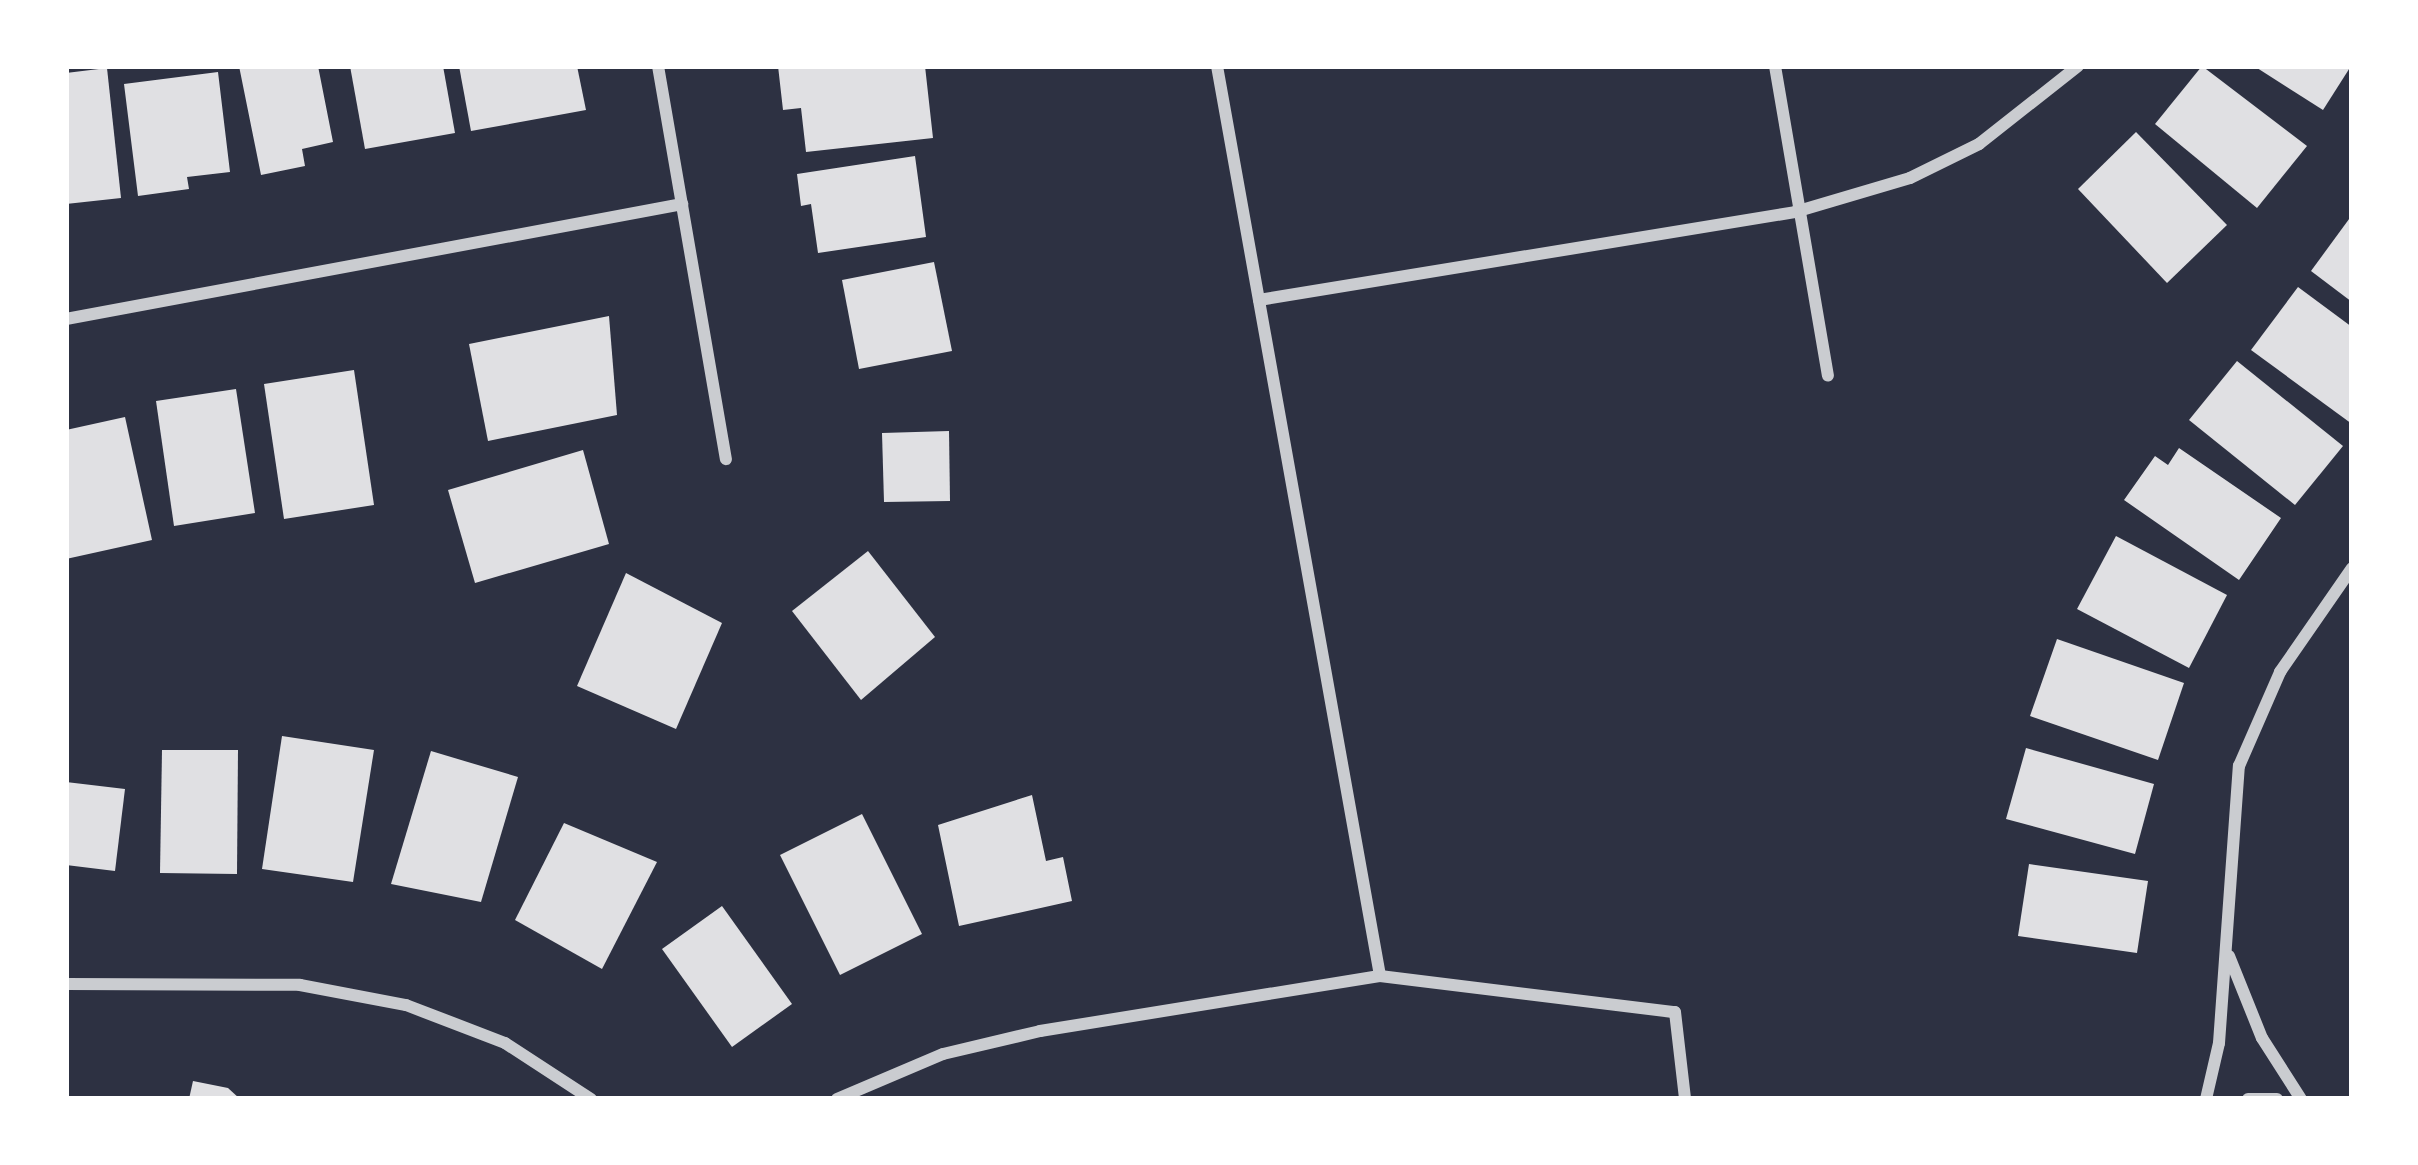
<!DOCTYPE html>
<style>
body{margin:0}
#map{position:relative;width:2418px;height:1165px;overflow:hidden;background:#2d3142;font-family:Literata,serif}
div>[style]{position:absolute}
.building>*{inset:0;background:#e0e0e3}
.minor>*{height:12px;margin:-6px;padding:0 6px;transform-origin:6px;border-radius:6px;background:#caccd0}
span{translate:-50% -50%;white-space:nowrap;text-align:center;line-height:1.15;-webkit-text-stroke:12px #fff;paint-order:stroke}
.frame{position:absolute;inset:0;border:69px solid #fff;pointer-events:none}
</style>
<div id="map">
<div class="building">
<div style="clip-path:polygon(239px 66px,318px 66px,333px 142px,302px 149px,305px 166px,261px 175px)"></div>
<div style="clip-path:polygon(350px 66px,443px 66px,455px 133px,365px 149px)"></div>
<div style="clip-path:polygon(459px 66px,577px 66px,586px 110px,471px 131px)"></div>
<div style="clip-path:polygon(778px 66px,925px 66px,933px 138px,806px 152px,801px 108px,783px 110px)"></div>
<div style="clip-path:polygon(2202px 66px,2307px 146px,2257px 208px,2155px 124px)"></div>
<div style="clip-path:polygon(2254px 66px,2351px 66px,2323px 110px)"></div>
<div style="clip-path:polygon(107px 68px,121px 198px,66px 204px,66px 73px)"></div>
<div style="clip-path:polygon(218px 72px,230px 172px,187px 177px,189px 189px,138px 196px,124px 84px)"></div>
<div style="clip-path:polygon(2136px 132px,2227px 225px,2167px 283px,2078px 189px)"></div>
<div style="clip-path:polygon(915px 156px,926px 237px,818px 253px,811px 204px,801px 206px,797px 174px)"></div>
<div style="clip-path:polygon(2352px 215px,2352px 302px,2311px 271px)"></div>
<div style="clip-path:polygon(934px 262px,952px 351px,859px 369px,842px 280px)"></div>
<div style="clip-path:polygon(2298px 287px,2352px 327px,2352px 424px,2251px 350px)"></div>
<div style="clip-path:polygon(609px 316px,617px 415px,488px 441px,469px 344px)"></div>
<div style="clip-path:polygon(2237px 361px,2343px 446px,2295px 505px,2189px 420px)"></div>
<div style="clip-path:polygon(354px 370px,374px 505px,284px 519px,264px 384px)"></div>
<div style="clip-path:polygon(236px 389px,255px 513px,174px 526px,156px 401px)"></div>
<div style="clip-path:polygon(125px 417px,152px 540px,66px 559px,66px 430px)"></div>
<div style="clip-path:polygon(949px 431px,950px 501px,884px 502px,882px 433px)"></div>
<div style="clip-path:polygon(2179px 448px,2281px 518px,2239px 580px,2124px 500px,2155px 456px,2168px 465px)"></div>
<div style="clip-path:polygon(583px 450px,609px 544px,475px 583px,448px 490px)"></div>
<div style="clip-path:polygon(2116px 536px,2227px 595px,2189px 668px,2077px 609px)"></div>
<div style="clip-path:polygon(868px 551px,935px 637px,861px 700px,792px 611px)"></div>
<div style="clip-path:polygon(626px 573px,722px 623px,676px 729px,577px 686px)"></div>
<div style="clip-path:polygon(2057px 639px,2184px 683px,2158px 760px,2030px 716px)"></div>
<div style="clip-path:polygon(282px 736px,374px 750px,353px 882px,262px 869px)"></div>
<div style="clip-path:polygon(2026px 748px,2154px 784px,2135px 854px,2006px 819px)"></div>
<div style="clip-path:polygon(162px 750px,238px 750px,237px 874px,160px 873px)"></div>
<div style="clip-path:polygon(431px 751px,518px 777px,481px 902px,391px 884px)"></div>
<div style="clip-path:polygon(66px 782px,125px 789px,115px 871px,66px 865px)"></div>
<div style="clip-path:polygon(1032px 795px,1046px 861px,1063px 857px,1072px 901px,959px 926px,938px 825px)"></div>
<div style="clip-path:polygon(862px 814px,922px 934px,840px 975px,780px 855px)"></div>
<div style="clip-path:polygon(564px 823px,657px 862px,602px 969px,515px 920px)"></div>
<div style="clip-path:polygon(2029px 864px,2148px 881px,2137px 953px,2018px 936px)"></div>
<div style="clip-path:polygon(722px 906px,792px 1004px,732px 1047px,662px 949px)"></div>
<div style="clip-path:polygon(193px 1081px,228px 1088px,240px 1099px,189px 1099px)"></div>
</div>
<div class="minor">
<div style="left:658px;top:66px;width:399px;rotate:80.2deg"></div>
<div style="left:1217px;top:66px;width:924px;rotate:79.84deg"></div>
<div style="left:1775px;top:66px;width:314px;rotate:80.3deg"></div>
<div style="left:1259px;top:300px;width:543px;rotate:-9.32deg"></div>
<div style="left:1795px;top:212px;width:120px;rotate:-16.5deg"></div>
<div style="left:1910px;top:178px;width:77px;rotate:-26.2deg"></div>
<div style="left:1979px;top:144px;width:126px;rotate:-38.2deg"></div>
<div style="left:66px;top:319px;width:627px;rotate:-10.57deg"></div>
<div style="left:2229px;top:956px;width:88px;rotate:68.1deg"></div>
<div style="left:2262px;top:1038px;width:72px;rotate:57.4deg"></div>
<div style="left:66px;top:984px;width:234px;rotate:0.2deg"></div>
<div style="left:300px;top:985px;width:108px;rotate:10.7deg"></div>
<div style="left:406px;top:1005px;width:106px;rotate:21deg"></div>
<div style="left:505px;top:1043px;width:103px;rotate:33.1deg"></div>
<div style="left:837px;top:1099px;width:115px;rotate:-23deg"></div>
<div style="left:943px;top:1054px;width:100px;rotate:-13.3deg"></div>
<div style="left:1040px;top:1031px;width:344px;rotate:-9.2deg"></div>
<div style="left:1380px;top:976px;width:297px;rotate:7deg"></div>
<div style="left:1675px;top:1012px;width:88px;rotate:83.4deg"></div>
<div style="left:2206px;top:1099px;width:57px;rotate:-76.9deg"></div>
<div style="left:2219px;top:1043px;width:278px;rotate:-85.9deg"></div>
<div style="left:2239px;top:766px;width:103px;rotate:-66.4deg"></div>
<div style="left:2280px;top:672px;width:126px;rotate:-55.3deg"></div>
<div style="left:2248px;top:1099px;width:29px"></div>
</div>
<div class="frame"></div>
</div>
